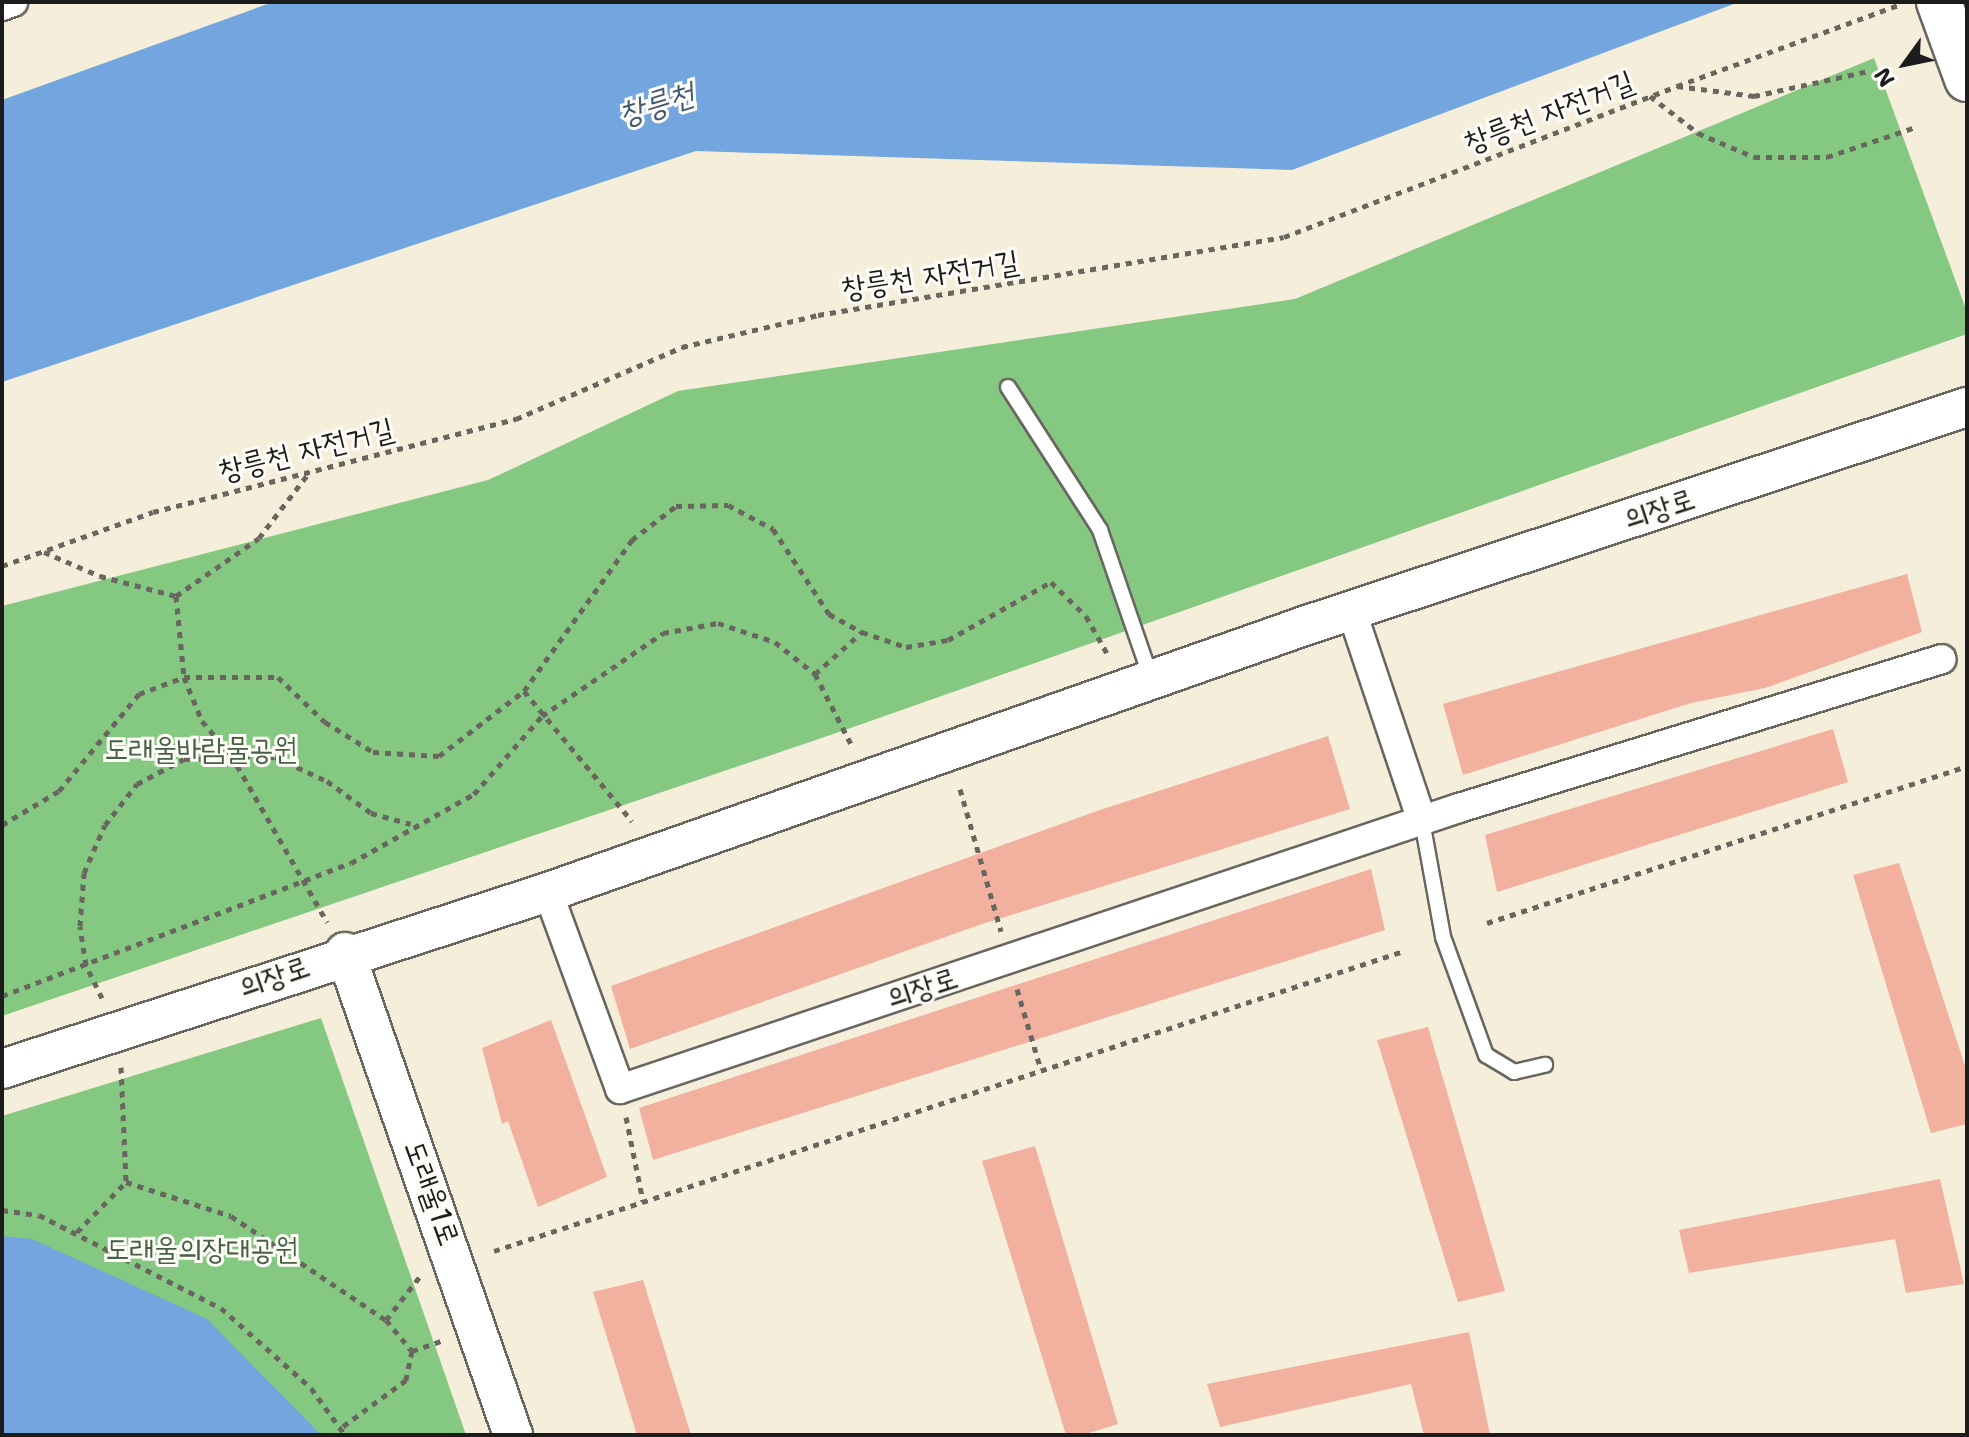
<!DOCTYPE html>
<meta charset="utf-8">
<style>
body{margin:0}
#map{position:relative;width:1969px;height:1437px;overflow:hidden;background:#f5eeda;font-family:"Shantell Sans","Poor Story",sans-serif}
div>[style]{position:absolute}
.green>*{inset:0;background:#85c881}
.water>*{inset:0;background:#73a5de}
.building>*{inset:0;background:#f2b09f}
.path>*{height:5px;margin-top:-2.5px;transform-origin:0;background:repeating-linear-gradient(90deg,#68665e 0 6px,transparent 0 12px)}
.roads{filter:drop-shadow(2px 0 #68665e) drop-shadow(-2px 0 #68665e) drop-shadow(0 2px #68665e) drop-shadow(0 -2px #68665e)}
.lane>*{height:14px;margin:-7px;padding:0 7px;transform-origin:7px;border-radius:7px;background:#fff}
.street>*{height:28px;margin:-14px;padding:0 14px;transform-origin:14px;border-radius:14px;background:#fff}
.secondary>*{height:38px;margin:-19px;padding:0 19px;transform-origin:19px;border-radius:19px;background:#fff}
.bridges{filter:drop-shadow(2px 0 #68665e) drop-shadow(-2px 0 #68665e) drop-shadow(0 2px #68665e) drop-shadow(0 -2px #68665e)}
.primary-bridge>*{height:44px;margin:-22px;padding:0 22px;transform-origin:22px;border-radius:22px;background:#fff}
span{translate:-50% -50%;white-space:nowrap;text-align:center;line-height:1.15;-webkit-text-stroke:6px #fdfcf7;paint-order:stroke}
.street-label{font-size:30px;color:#1c1c1c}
.park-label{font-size:30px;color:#466144}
.water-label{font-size:32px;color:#435a73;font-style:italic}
.frame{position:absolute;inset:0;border:4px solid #1c1c1c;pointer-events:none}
.north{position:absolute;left:1865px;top:24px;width:80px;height:80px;-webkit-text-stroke:6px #fdfcf7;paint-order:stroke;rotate:237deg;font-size:22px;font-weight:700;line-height:32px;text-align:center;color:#1c1c1c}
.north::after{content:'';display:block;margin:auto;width:28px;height:36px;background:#1c1c1c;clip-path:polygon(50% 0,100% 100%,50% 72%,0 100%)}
</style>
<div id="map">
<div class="green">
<div style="clip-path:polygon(1874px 58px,1967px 312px,1967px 334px,845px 730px,2px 1016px,2px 606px,488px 480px,678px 391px,1295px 299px)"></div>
<div style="clip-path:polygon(321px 1018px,466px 1435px,2px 1435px,2px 1116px)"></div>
</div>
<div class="water">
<div style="clip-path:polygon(273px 2px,1739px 2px,1292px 170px,696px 151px,2px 382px,2px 100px)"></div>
<div style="clip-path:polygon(2px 1236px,32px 1239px,207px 1319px,321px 1435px,2px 1435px)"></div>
</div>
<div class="building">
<div style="clip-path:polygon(1907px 574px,1922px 632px,1765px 688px,1691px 703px,1463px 775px,1443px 704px)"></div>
<div style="clip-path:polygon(1833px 729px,1848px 782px,1497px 892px,1485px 835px)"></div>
<div style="clip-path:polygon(1328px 736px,1350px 809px,979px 925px,630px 1049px,611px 986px,1097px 811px)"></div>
<div style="clip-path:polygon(1899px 863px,1967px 1072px,1967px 1124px,1931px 1133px,1853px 875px)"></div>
<div style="clip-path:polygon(1371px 869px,1385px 930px,653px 1160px,639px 1108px)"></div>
<div style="clip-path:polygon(551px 1020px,607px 1177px,538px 1207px,508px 1121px,502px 1124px,482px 1048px)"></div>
<div style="clip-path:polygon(1428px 1027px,1505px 1291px,1458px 1302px,1377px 1040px)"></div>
<div style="clip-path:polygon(1035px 1146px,1118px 1424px,1082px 1435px,1066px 1435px,982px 1161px)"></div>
<div style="clip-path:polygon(1940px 1179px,1964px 1284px,1906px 1293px,1895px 1239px,1689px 1273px,1679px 1230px)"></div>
<div style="clip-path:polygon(643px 1280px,691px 1435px,637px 1435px,593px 1292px)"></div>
<div style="clip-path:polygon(1469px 1332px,1490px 1435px,1424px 1435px,1411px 1384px,1220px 1427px,1207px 1384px)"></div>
</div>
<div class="path">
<div style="left:1677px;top:86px;width:239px;rotate:-20.1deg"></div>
<div style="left:1650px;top:96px;width:61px;rotate:37.6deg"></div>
<div style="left:1698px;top:133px;width:61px;rotate:23.2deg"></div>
<div style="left:1754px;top:157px;width:73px"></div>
<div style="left:1827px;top:157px;width:91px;rotate:-18.6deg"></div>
<div style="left:44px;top:552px;width:61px;rotate:23.2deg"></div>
<div style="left:100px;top:576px;width:79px;rotate:14.7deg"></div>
<div style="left:176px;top:596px;width:101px;rotate:-34.9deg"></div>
<div style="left:259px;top:538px;width:81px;rotate:-52.6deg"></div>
<div style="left:2px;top:566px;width:160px;rotate:-19.7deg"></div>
<div style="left:153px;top:512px;width:375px;rotate:-14.4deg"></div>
<div style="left:516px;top:419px;width:181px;rotate:-23.4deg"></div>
<div style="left:682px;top:347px;width:140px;rotate:-13.2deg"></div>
<div style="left:818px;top:315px;width:472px;rotate:-9.5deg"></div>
<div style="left:1284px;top:237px;width:421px;rotate:-21deg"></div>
<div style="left:1677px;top:86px;width:78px;rotate:7.4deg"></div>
<div style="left:1754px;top:96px;width:118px;rotate:-12.3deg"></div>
<div style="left:176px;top:596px;width:81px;rotate:84.4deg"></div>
<div style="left:184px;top:677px;width:48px;rotate:67.8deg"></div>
<div style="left:202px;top:721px;width:45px;rotate:49.5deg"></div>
<div style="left:231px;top:755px;width:193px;rotate:60.1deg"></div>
<div style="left:815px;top:674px;width:63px;rotate:-41.8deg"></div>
<div style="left:524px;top:691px;width:169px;rotate:50.3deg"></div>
<div style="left:960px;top:789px;width:148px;rotate:73.9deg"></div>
<div style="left:2px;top:825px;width:66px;rotate:-30.8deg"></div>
<div style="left:59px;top:791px;width:126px;rotate:-50.5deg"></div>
<div style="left:139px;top:694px;width:48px;rotate:-20.7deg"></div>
<div style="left:184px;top:677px;width:94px"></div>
<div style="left:278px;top:677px;width:65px;rotate:43.8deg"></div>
<div style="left:325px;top:722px;width:57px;rotate:32deg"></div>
<div style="left:373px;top:752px;width:66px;rotate:3.5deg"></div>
<div style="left:439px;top:756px;width:107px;rotate:-37.4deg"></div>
<div style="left:524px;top:691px;width:186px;rotate:-54.4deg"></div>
<div style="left:632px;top:540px;width:56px;rotate:-37.7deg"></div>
<div style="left:676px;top:506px;width:52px;rotate:-1.1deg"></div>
<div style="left:728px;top:505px;width:51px;rotate:28.1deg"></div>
<div style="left:773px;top:529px;width:102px;rotate:56.6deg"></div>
<div style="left:829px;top:614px;width:38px;rotate:29deg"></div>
<div style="left:862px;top:632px;width:46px;rotate:18.8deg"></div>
<div style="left:906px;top:647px;width:43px;rotate:-9.5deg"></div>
<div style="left:948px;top:640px;width:118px;rotate:-29.4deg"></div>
<div style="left:1051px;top:582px;width:49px;rotate:44.2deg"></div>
<div style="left:1086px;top:616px;width:45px;rotate:60.6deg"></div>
<div style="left:1487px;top:923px;width:505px;rotate:-18.11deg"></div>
<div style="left:1017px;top:989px;width:84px;rotate:73.5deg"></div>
<div style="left:2px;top:996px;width:373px;rotate:-20.9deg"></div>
<div style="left:351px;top:863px;width:141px;rotate:-29.3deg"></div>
<div style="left:474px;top:794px;width:103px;rotate:-48.9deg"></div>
<div style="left:542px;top:716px;width:147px;rotate:-34.4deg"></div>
<div style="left:663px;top:633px;width:56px;rotate:-10.3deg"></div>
<div style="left:718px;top:623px;width:60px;rotate:18.4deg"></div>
<div style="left:775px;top:642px;width:51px;rotate:38.7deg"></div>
<div style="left:815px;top:674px;width:79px;rotate:62.8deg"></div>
<div style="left:102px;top:998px;width:37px;rotate:-116deg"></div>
<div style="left:86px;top:965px;width:39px;rotate:-99deg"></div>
<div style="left:80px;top:926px;width:53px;rotate:-85.7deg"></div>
<div style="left:84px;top:873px;width:52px;rotate:-66.4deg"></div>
<div style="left:105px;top:825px;width:52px;rotate:-52deg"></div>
<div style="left:137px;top:784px;width:53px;rotate:-28deg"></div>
<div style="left:184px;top:759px;width:91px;rotate:-1.3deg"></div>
<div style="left:275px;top:757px;width:57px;rotate:24.8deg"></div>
<div style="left:327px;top:781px;width:54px;rotate:36deg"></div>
<div style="left:371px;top:813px;width:41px;rotate:15.4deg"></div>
<div style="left:121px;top:1067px;width:115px;rotate:87.5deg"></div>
<div style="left:626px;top:1117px;width:86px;rotate:78.6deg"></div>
<div style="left:2px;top:1210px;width:37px;rotate:8deg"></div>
<div style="left:39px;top:1215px;width:204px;rotate:27.1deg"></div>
<div style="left:221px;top:1308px;width:120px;rotate:41.6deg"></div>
<div style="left:311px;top:1388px;width:58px;rotate:54.1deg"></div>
<div style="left:77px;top:1232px;width:70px;rotate:-45.6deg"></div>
<div style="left:126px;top:1182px;width:110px;rotate:17.9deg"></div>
<div style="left:231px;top:1216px;width:187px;rotate:33.9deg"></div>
<div style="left:386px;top:1320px;width:40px;rotate:50deg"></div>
<div style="left:412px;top:1351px;width:30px;rotate:102deg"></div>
<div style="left:406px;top:1380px;width:81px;rotate:143.6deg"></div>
<div style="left:494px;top:1251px;width:955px;rotate:-18.25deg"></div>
<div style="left:386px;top:1320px;width:57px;rotate:-52.1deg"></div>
<div style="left:412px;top:1351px;width:34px;rotate:-19deg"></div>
</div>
<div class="roads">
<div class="lane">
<div style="left:1008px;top:387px;width:170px;rotate:57.2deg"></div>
<div style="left:1100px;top:530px;width:157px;rotate:71deg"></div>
<div style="left:1422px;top:821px;width:118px;rotate:79.7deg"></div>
<div style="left:1443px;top:937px;width:126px;rotate:70deg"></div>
<div style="left:1486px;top:1055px;width:33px;rotate:31deg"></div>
<div style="left:1514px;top:1072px;width:32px;rotate:-13deg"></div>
</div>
<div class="street">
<div style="left:2px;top:6px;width:12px;rotate:-20deg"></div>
<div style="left:1352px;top:612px;width:220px;rotate:71.5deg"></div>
<div style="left:548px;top:892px;width:210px;rotate:69.9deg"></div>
<div style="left:620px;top:1089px;width:885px;rotate:-18.52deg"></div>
<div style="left:1459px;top:808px;width:505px;rotate:-17.14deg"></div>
</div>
<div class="secondary">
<div style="left:345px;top:952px;width:511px;rotate:70.82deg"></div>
<div style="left:2px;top:1069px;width:574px;rotate:-17.96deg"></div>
<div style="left:548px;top:892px;width:801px;rotate:-19.38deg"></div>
<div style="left:1304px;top:626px;width:698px;rotate:-18.28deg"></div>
</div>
</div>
<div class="bridges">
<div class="primary-bridge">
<div style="left:1939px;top:2px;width:82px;rotate:70deg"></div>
</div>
</div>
<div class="street-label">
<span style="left:1549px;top:112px;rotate:-21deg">창릉천 자전거길</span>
<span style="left:930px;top:275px;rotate:-9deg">창릉천 자전거길</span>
<span style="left:306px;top:450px;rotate:-14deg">창릉천 자전거길</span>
<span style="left:1659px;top:509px;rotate:-18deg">의장로</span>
<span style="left:274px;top:977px;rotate:-19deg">의장로</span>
<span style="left:922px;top:988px;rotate:-18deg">의장로</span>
<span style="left:432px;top:1193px;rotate:70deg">도래울1로</span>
</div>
<div class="park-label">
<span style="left:201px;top:749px">도래울바람물공원</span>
<span style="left:202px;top:1249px">도래울의장대공원</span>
</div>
<div class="water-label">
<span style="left:656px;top:104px;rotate:-17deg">창릉천</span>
</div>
<div class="frame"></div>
<div class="north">N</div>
</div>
